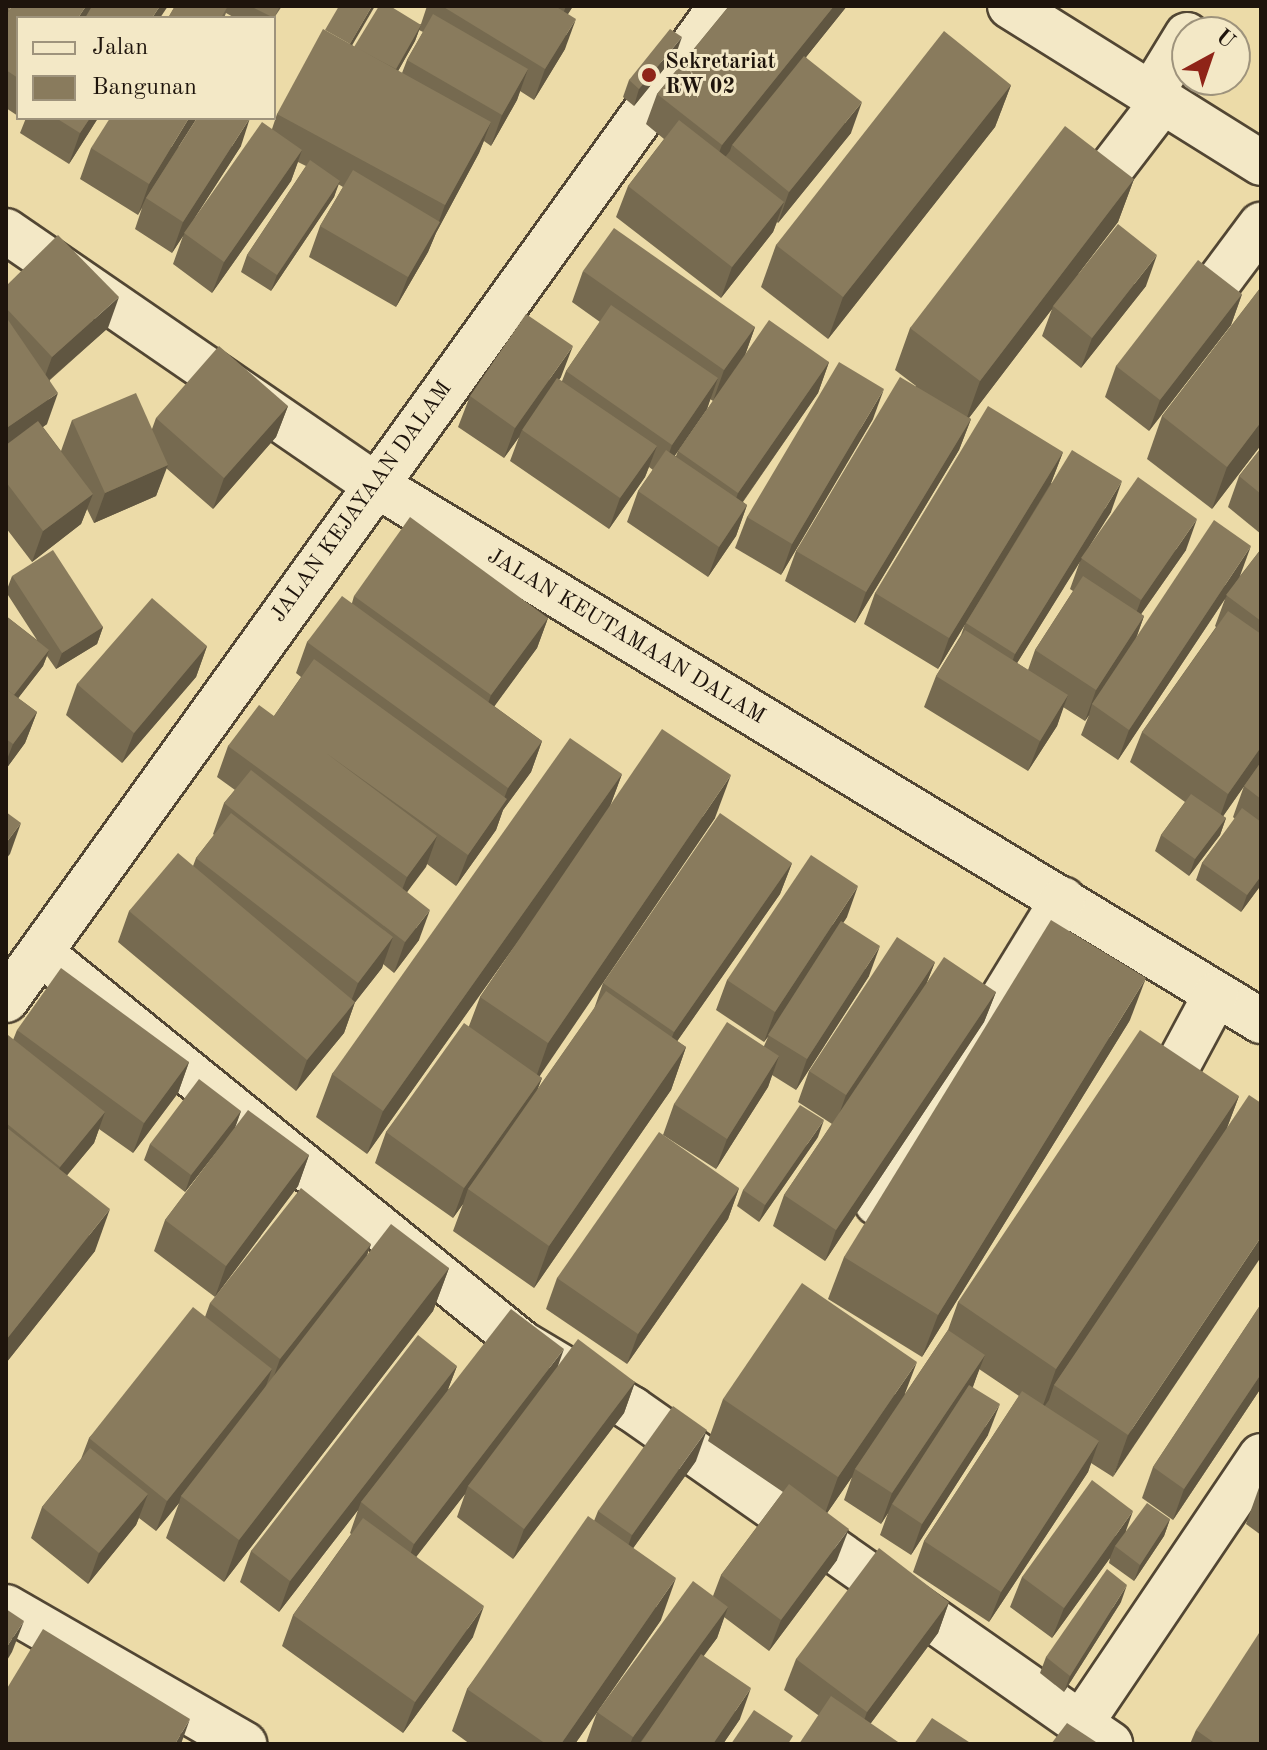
<!DOCTYPE html>
<style>
body{margin:0}
#map{position:relative;width:1267px;height:1750px;overflow:hidden;background:#ecdba8;font-family:"Old Standard TT",serif}
div>[style]{position:absolute}
.roads{filter:drop-shadow(2px 0 #524633) drop-shadow(-2px 0 #524633) drop-shadow(0 2px #524633) drop-shadow(0 -2px #524633)}
.minor>*{height:44px;margin:-22px;padding:0 22px;transform-origin:22px;border-radius:22px;background:#f3e8c6}
.wall>*{inset:0;background:#766a50}
.shaded-wall>*{inset:0;background:#605641}
.building>*{inset:0;background:#897b5d}
.dots>*{width:22px;height:22px;translate:-50% -50%;box-sizing:border-box;border:4px solid #f3e8c6;border-radius:50%}
span{translate:-50% -50%;white-space:nowrap;text-align:center;line-height:1.15;-webkit-text-stroke:6px #f3e8c6;paint-order:stroke}
.poi-label{font-size:22px;color:#1e140c;font-weight:700}
.left{translate:0 -50%;text-align:left}
.street-label{font-size:22px;color:#1e140c}
.frame{position:absolute;inset:0;border:8px solid #1e140c;pointer-events:none}
.legend{position:absolute;left:16px;top:16px;width:260px;height:104px;box-sizing:border-box;background:#f3e8c6;border:2px solid #9e937c;margin:0;padding:10px 14px;list-style:none;font-size:24px;color:#1e140c}
.legend li{display:flex;align-items:center;gap:16px;height:40px}
.legend b{width:40px;border:2px solid #9e937c}
.north{position:absolute;left:1171px;top:16px;width:80px;height:80px;box-sizing:border-box;background:#f3e8c6;border:2px solid #9e937c;border-radius:50%;rotate:40deg;font-size:22px;font-weight:700;line-height:32px;text-align:center;color:#1e140c}
.north::after{content:'';display:block;margin:auto;width:28px;height:36px;background:#8f2418;clip-path:polygon(50% 0,100% 100%,50% 72%,0 100%)}
</style>
<div id="map">
<div class="roads">
<div class="minor">
<div style="left:1010px;top:6px;width:296px;rotate:32deg"></div>
<div style="left:1151px;top:94px;width:69px;rotate:-58.6deg"></div>
<div style="left:1094px;top:191px;width:113px;rotate:-52.5deg"></div>
<div style="left:6px;top:231px;width:449px;rotate:34.5deg"></div>
<div style="left:376px;top:485px;width:1035px;rotate:31.2deg"></div>
<div style="left:1208px;top:296px;width:89px;rotate:-53.3deg"></div>
<div style="left:42px;top:954px;width:619px;rotate:39.04deg"></div>
<div style="left:523px;top:1344px;width:127px;rotate:30.8deg"></div>
<div style="left:632px;top:1409px;width:584px;rotate:35.02deg"></div>
<div style="left:6px;top:1000px;width:1224px;rotate:-54.27deg"></div>
<div style="left:1163px;top:1093px;width:112px;rotate:-61.8deg"></div>
<div style="left:877px;top:1203px;width:356px;rotate:-58.5deg"></div>
<div style="left:6px;top:1607px;width:275px;rotate:29.9deg"></div>
<div style="left:1081px;top:1723px;width:322px;rotate:-56deg"></div>
</div>
</div>
<div class="wall">
<div style="clip-path:polygon(6px 6px,18px 18px,18px 116px,6px 108px)"></div>
<div style="clip-path:polygon(175px 6px,282px 6px,274px 18px,235px 18px,226px 13px,224px 18px,168px 18px)"></div>
<div style="clip-path:polygon(evenodd,427px 6px,573px 6px,568px 14px,565px 49px,534px 100px,520px 91px,517px 100px,491px 146px,484px 141px,479px 153px,436px 233px,428px 252px,396px 307px,309px 257px,320px 226px,343px 187px,338px 184px,334px 197px,271px 291px,241px 272px,247px 255px,306px 166px,298px 162px,291px 181px,212px 293px,173px 264px,183px 236px,172px 253px,135px 229px,142px 208px,138px 215px,80px 179px,91px 148px,241px 146px,194px 219px,272px 129px,277px 114px,352px 45px,354px 47px,421px 24px,427px 6px,419px 30px,423px 32px,407px 60px,402px 73px,398px 71px,415px 41px,419px 30px)"></div>
<div style="clip-path:polygon(729px 6px,847px 6px,806px 57px,851px 133px,778px 223px,777px 222px,773px 232px,721px 298px,616px 217px,628px 186px,664px 139px,646px 124px,657px 94px)"></div>
<div style="clip-path:polygon(676px 54px,634px 106px,623px 97px,629px 80px)"></div>
<div style="clip-path:polygon(1011px 85px,995px 127px,828px 339px,761px 287px,776px 245px)"></div>
<div style="clip-path:polygon(26px 118px,98px 118px,69px 164px,20px 133px)"></div>
<div style="clip-path:polygon(1134px 179px,1118px 222px,1078px 274px,1146px 286px,1081px 368px,1042px 336px,1052px 309px,969px 418px,971px 419px,959px 450px,855px 623px,785px 581px,796px 551px,916px 386px,895px 370px,910px 328px)"></div>
<div style="clip-path:polygon(evenodd,583px 271px,755px 327px,745px 355px,829px 362px,818px 393px,743px 502px,747px 505px,736px 536px,708px 577px,627px 522px,638px 491px,653px 470px,649px 467px,645px 477px,609px 529px,510px 461px,519px 437px,504px 458px,458px 427px,470px 396px,561px 377px,559px 380px,562px 381px,566px 371px,600px 322px,572px 302px,583px 271px,710px 399px,713px 401px,678px 451px,676px 456px,674px 456px,707px 409px,710px 399px)"></div>
<div style="clip-path:polygon(6px 286px,108px 328px,50px 380px,47px 424px,43px 427px,61px 451px,72px 420px,152px 429px,156px 418px,288px 406px,276px 437px,213px 509px,166px 468px,156px 496px,94px 523px,87px 509px,81px 524px,32px 562px,6px 528px)"></div>
<div style="clip-path:polygon(1261px 287px,1261px 445px,1212px 509px,1147px 459px,1162px 416px)"></div>
<div style="clip-path:polygon(1242px 294px,1231px 325px,1149px 431px,1105px 397px,1116px 366px)"></div>
<div style="clip-path:polygon(873px 419px,781px 575px,735px 548px,747px 517px)"></div>
<div style="clip-path:polygon(1261px 448px,1261px 534px,1228px 507px,1239px 476px)"></div>
<div style="clip-path:polygon(evenodd,1063px 452px,1051px 483px,1111px 512px,1088px 547px,1186px 550px,1141px 614px,1144px 616px,1136px 639px,1240px 576px,1261px 549px,1261px 885px,1241px 912px,1196px 880px,1202px 863px,1235px 819px,1233px 817px,1244px 786px,1251px 776px,1223px 816px,1226px 818px,1220px 835px,1189px 876px,1155px 851px,1161px 835px,1185px 802px,1130px 762px,1142px 732px,1216px 627px,1215px 626px,1225px 599px,1118px 760px,1081px 735px,1089px 715px,1085px 721px,1063px 707px,1057px 726px,1028px 771px,924px 707px,936px 676px,961px 635px,965px 624px,938px 669px,864px 624px,875px 593px,1063px 452px,1080px 561px,1070px 589px,1073px 591px,1035px 650px,1028px 670px,1017px 663px,1080px 561px)"></div>
<div style="clip-path:polygon(12px 576px,103px 627px,97px 644px,56px 669px,47px 656px,43px 666px,18px 698px,37px 712px,25px 743px,6px 769px,6px 616px,37px 640px,6px 592px)"></div>
<div style="clip-path:polygon(354px 596px,548px 618px,537px 648px,494px 706px,542px 741px,531px 772px,503px 810px,496px 830px,456px 886px,427px 864px,407px 892px,419px 940px,394px 973px,383px 964px,382px 968px,355px 1002px,344px 1033px,296px 1091px,118px 942px,129px 911px,193px 866px,196px 858px,214px 835px,213px 834px,224px 803px,235px 790px,217px 777px,228px 746px,274px 716px,301px 677px,296px 673px,307px 642px,352px 603px)"></div>
<div style="clip-path:polygon(207px 646px,196px 677px,122px 763px,66px 715px,77px 684px)"></div>
<div style="clip-path:polygon(622px 774px,610px 806px,715px 818px,539px 1076px,542px 1078px,537px 1090px,594px 1009px,603px 983px,792px 863px,780px 894px,677px 1041px,686px 1047px,671px 1090px,534px 1288px,453px 1231px,463px 1204px,453px 1218px,375px 1163px,386px 1132px,469px 1026px,480px 997px,519px 940px,367px 1154px,316px 1117px,332px 1074px)"></div>
<div style="clip-path:polygon(847px 917px,843px 923px,869px 976px,796px 1090px,772px 1075px,768px 1087px,716px 1169px,663px 1135px,674px 1104px,764px 1046px,768px 1037px,764px 1042px,716px 1010px,727px 980px)"></div>
<div style="clip-path:polygon(935px 962px,927px 982px,996px 992px,984px 1022px,825px 1261px,773px 1226px,784px 1195px,832px 1124px,798px 1102px,809px 1071px)"></div>
<div style="clip-path:polygon(1130px 1020px,922px 1357px,828px 1299px,844px 1257px)"></div>
<div style="clip-path:polygon(17px 1030px,189px 1062px,178px 1093px,133px 1153px,99px 1129px,94px 1143px,67px 1175px,95px 1251px,6px 1363px,6px 1038px,13px 1040px)"></div>
<div style="clip-path:polygon(1239px 1096px,1227px 1128px,1261px 1103px,1113px 1477px,1091px 1463px,1088px 1472px,989px 1622px,913px 1572px,924px 1541px,1019px 1396px,979px 1369px,973px 1387px,988px 1435px,911px 1555px,880px 1535px,888px 1513px,881px 1524px,844px 1500px,852px 1477px,827px 1513px,837px 1560px,769px 1651px,724px 1617px,717px 1638px,703px 1656px,740px 1719px,723px 1744px,588px 1744px,586px 1743px,597px 1712px,713px 1596px,721px 1575px,783px 1492px,708px 1441px,723px 1399px,905px 1394px,948px 1330px,958px 1302px)"></div>
<div style="clip-path:polygon(241px 1111px,235px 1127px,309px 1155px,298px 1186px,215px 1297px,154px 1251px,165px 1220px,224px 1142px,185px 1192px,144px 1160px,150px 1144px)"></div>
<div style="clip-path:polygon(818px 1137px,759px 1222px,737px 1206px,743px 1190px)"></div>
<div style="clip-path:polygon(739px 1188px,728px 1219px,627px 1364px,546px 1309px,557px 1278px)"></div>
<div style="clip-path:polygon(371px 1244px,367px 1255px,449px 1268px,433px 1311px,224px 1582px,166px 1538px,179px 1503px,156px 1531px,139px 1518px,136px 1525px,88px 1584px,31px 1538px,42px 1507px,81px 1459px,89px 1438px,205px 1317px,210px 1303px)"></div>
<div style="clip-path:polygon(1261px 1304px,1261px 1388px,1173px 1520px,1142px 1498px,1153px 1467px)"></div>
<div style="clip-path:polygon(457px 1366px,448px 1389px,558px 1366px,635px 1382px,624px 1413px,513px 1559px,457px 1517px,465px 1494px,416px 1556px,473px 1637px,403px 1733px,282px 1646px,293px 1615px,351px 1534px,350px 1533px,358px 1510px,279px 1612px,240px 1582px,251px 1551px)"></div>
<div style="clip-path:polygon(696px 1461px,633px 1548px,661px 1620px,575px 1744px,470px 1744px,452px 1731px,467px 1689px,594px 1521px,598px 1511px)"></div>
<div style="clip-path:polygon(1261px 1482px,1261px 1535px,1246px 1524px)"></div>
<div style="clip-path:polygon(1170px 1519px,1164px 1536px,1134px 1581px,1109px 1563px,1110px 1558px,1052px 1638px,1010px 1607px,1022px 1577px,1126px 1531px)"></div>
<div style="clip-path:polygon(949px 1602px,938px 1633px,871px 1723px,818px 1715px,784px 1690px,796px 1659px)"></div>
<div style="clip-path:polygon(1121px 1602px,1064px 1692px,1040px 1673px,1046px 1657px)"></div>
<div style="clip-path:polygon(1196px 1730px,1261px 1744px,1190px 1744px)"></div>
</div>
<div class="shaded-wall">
<div style="clip-path:polygon(86px 6px,96px 6px,88px 18px,78px 18px)"></div>
<div style="clip-path:polygon(160px 6px,168px 6px,160px 18px,152px 18px)"></div>
<div style="clip-path:polygon(372px 6px,375px 6px,343px 61px,349px 45px)"></div>
<div style="clip-path:polygon(566px 6px,573px 6px,556px 33px)"></div>
<div style="clip-path:polygon(834px 6px,847px 6px,734px 147px,732px 145px,730px 151px,710px 176px,722px 145px)"></div>
<div style="clip-path:polygon(576px 19px,565px 49px,534px 100px,545px 69px)"></div>
<div style="clip-path:polygon(421px 25px,415px 41px,389px 87px,395px 71px)"></div>
<div style="clip-path:polygon(682px 37px,676px 54px,634px 106px,639px 89px)"></div>
<div style="clip-path:polygon(528px 69px,517px 100px,491px 146px,502px 115px)"></div>
<div style="clip-path:polygon(1011px 85px,995px 127px,828px 339px,843px 297px)"></div>
<div style="clip-path:polygon(862px 102px,851px 133px,778px 223px,789px 192px)"></div>
<div style="clip-path:polygon(90px 118px,98px 118px,69px 164px,80px 133px)"></div>
<div style="clip-path:polygon(189px 118px,197px 118px,146px 198px,138px 215px,149px 184px)"></div>
<div style="clip-path:polygon(250px 118px,241px 146px,172px 253px,183px 222px)"></div>
<div style="clip-path:polygon(491px 122px,479px 153px,436px 233px,428px 252px,396px 307px,408px 277px,438px 224px,445px 205px)"></div>
<div style="clip-path:polygon(302px 150px,291px 181px,212px 293px,224px 262px)"></div>
<div style="clip-path:polygon(1134px 179px,1118px 222px,1054px 306px,1053px 306px,1052px 309px,965px 423px,980px 381px)"></div>
<div style="clip-path:polygon(340px 181px,334px 197px,271px 291px,277px 275px)"></div>
<div style="clip-path:polygon(784px 202px,773px 232px,721px 298px,732px 267px)"></div>
<div style="clip-path:polygon(1157px 255px,1146px 286px,1081px 368px,1092px 338px)"></div>
<div style="clip-path:polygon(1242px 294px,1231px 325px,1149px 431px,1160px 400px)"></div>
<div style="clip-path:polygon(119px 297px,108px 328px,41px 387px,52px 357px)"></div>
<div style="clip-path:polygon(755px 327px,744px 358px,713px 401px,724px 370px)"></div>
<div style="clip-path:polygon(573px 346px,561px 377px,523px 431px,522px 430px,519px 437px,504px 458px,515px 428px)"></div>
<div style="clip-path:polygon(829px 362px,818px 393px,727px 524px,738px 493px)"></div>
<div style="clip-path:polygon(718px 378px,707px 409px,661px 476px,672px 445px)"></div>
<div style="clip-path:polygon(884px 389px,873px 419px,781px 575px,792px 544px)"></div>
<div style="clip-path:polygon(58px 393px,47px 424px,6px 452px,6px 434px,8px 427px)"></div>
<div style="clip-path:polygon(288px 406px,276px 437px,213px 509px,224px 478px)"></div>
<div style="clip-path:polygon(971px 419px,959px 450px,855px 623px,866px 592px)"></div>
<div style="clip-path:polygon(1261px 422px,1261px 445px,1212px 509px,1227px 467px)"></div>
<div style="clip-path:polygon(657px 446px,645px 477px,609px 529px,620px 498px)"></div>
<div style="clip-path:polygon(1063px 452px,1051px 483px,938px 669px,949px 638px)"></div>
<div style="clip-path:polygon(168px 465px,156px 496px,94px 523px,105px 493px)"></div>
<div style="clip-path:polygon(1122px 481px,1111px 512px,1004px 684px,1015px 654px)"></div>
<div style="clip-path:polygon(93px 494px,81px 524px,32px 562px,43px 531px)"></div>
<div style="clip-path:polygon(747px 505px,736px 536px,708px 577px,719px 547px)"></div>
<div style="clip-path:polygon(1197px 519px,1186px 550px,1130px 630px,1141px 600px)"></div>
<div style="clip-path:polygon(1251px 546px,1240px 576px,1118px 760px,1129px 730px)"></div>
<div style="clip-path:polygon(1144px 616px,1133px 646px,1092px 704px,1089px 715px,1085px 721px,1096px 690px)"></div>
<div style="clip-path:polygon(548px 618px,537px 648px,480px 726px,491px 695px)"></div>
<div style="clip-path:polygon(103px 627px,97px 644px,56px 669px,62px 653px)"></div>
<div style="clip-path:polygon(207px 646px,196px 677px,122px 763px,134px 733px)"></div>
<div style="clip-path:polygon(49px 650px,43px 666px,6px 714px,10px 699px)"></div>
<div style="clip-path:polygon(1068px 695px,1057px 726px,1028px 771px,1040px 741px)"></div>
<div style="clip-path:polygon(37px 712px,25px 743px,6px 769px,6px 762px,13px 744px)"></div>
<div style="clip-path:polygon(542px 741px,531px 772px,503px 810px,496px 830px,456px 886px,468px 855px,500px 809px,508px 788px)"></div>
<div style="clip-path:polygon(1261px 747px,1261px 762px,1217px 825px,1228px 794px)"></div>
<div style="clip-path:polygon(622px 774px,606px 817px,367px 1154px,383px 1111px)"></div>
<div style="clip-path:polygon(731px 775px,715px 818px,533px 1086px,548px 1043px)"></div>
<div style="clip-path:polygon(1226px 818px,1220px 835px,1189px 876px,1195px 859px)"></div>
<div style="clip-path:polygon(21px 823px,10px 854px,6px 859px,6px 843px)"></div>
<div style="clip-path:polygon(437px 836px,426px 867px,395px 908px,407px 877px)"></div>
<div style="clip-path:polygon(792px 863px,780px 894px,662px 1063px,674px 1032px)"></div>
<div style="clip-path:polygon(1261px 876px,1261px 885px,1241px 912px,1247px 895px)"></div>
<div style="clip-path:polygon(858px 886px,847px 917px,764px 1042px,775px 1012px)"></div>
<div style="clip-path:polygon(430px 910px,419px 940px,394px 973px,405px 942px)"></div>
<div style="clip-path:polygon(393px 937px,382px 968px,353px 1005px,355px 1002px,344px 1033px,296px 1091px,307px 1060px,347px 1012px,358px 983px)"></div>
<div style="clip-path:polygon(880px 946px,869px 976px,796px 1090px,807px 1059px)"></div>
<div style="clip-path:polygon(935px 962px,923px 992px,835px 1126px,846px 1095px)"></div>
<div style="clip-path:polygon(1146px 978px,1130px 1020px,922px 1357px,938px 1315px)"></div>
<div style="clip-path:polygon(996px 992px,984px 1022px,825px 1261px,836px 1230px)"></div>
<div style="clip-path:polygon(686px 1047px,671px 1090px,534px 1288px,549px 1246px)"></div>
<div style="clip-path:polygon(779px 1056px,768px 1087px,716px 1169px,727px 1139px)"></div>
<div style="clip-path:polygon(189px 1062px,178px 1093px,133px 1153px,144px 1123px)"></div>
<div style="clip-path:polygon(542px 1078px,530px 1109px,468px 1189px,463px 1204px,453px 1218px,464px 1188px)"></div>
<div style="clip-path:polygon(1239px 1096px,1223px 1138px,1054px 1385px,1049px 1400px,1041px 1411px,1056px 1369px)"></div>
<div style="clip-path:polygon(241px 1111px,235px 1128px,185px 1192px,191px 1175px)"></div>
<div style="clip-path:polygon(105px 1112px,94px 1143px,49px 1197px,60px 1167px)"></div>
<div style="clip-path:polygon(824px 1120px,818px 1137px,759px 1222px,765px 1205px)"></div>
<div style="clip-path:polygon(309px 1155px,298px 1186px,215px 1297px,226px 1266px)"></div>
<div style="clip-path:polygon(739px 1188px,728px 1219px,627px 1364px,638px 1334px)"></div>
<div style="clip-path:polygon(110px 1209px,95px 1251px,6px 1363px,6px 1340px)"></div>
<div style="clip-path:polygon(1261px 1237px,1261px 1257px,1113px 1477px,1128px 1435px)"></div>
<div style="clip-path:polygon(371px 1244px,360px 1275px,269px 1390px,280px 1359px)"></div>
<div style="clip-path:polygon(449px 1268px,433px 1311px,224px 1582px,239px 1540px)"></div>
<div style="clip-path:polygon(564px 1349px,553px 1380px,468px 1486px,465px 1494px,403px 1574px,414px 1544px)"></div>
<div style="clip-path:polygon(985px 1355px,973px 1386px,894px 1505px,892px 1504px,888px 1513px,881px 1524px,892px 1493px)"></div>
<div style="clip-path:polygon(917px 1362px,901px 1404px,855px 1469px,852px 1477px,823px 1519px,838px 1477px)"></div>
<div style="clip-path:polygon(457px 1366px,445px 1397px,361px 1502px,358px 1510px,279px 1612px,290px 1581px)"></div>
<div style="clip-path:polygon(272px 1369px,261px 1400px,181px 1496px,179px 1503px,156px 1531px,167px 1501px)"></div>
<div style="clip-path:polygon(1261px 1374px,1261px 1388px,1173px 1520px,1184px 1489px)"></div>
<div style="clip-path:polygon(635px 1382px,624px 1413px,513px 1559px,524px 1529px)"></div>
<div style="clip-path:polygon(1000px 1404px,988px 1435px,911px 1555px,922px 1524px)"></div>
<div style="clip-path:polygon(707px 1430px,696px 1461px,621px 1565px,632px 1535px)"></div>
<div style="clip-path:polygon(1099px 1441px,1088px 1472px,989px 1622px,1001px 1592px)"></div>
<div style="clip-path:polygon(148px 1494px,136px 1525px,88px 1584px,99px 1553px)"></div>
<div style="clip-path:polygon(1133px 1511px,1122px 1542px,1115px 1546px,1110px 1558px,1052px 1638px,1064px 1608px)"></div>
<div style="clip-path:polygon(1170px 1519px,1164px 1536px,1134px 1581px,1140px 1565px)"></div>
<div style="clip-path:polygon(849px 1529px,837px 1560px,769px 1651px,781px 1620px)"></div>
<div style="clip-path:polygon(676px 1578px,661px 1620px,575px 1744px,561px 1744px)"></div>
<div style="clip-path:polygon(1127px 1585px,1121px 1602px,1064px 1692px,1070px 1676px)"></div>
<div style="clip-path:polygon(949px 1602px,938px 1633px,856px 1743px,867px 1712px)"></div>
<div style="clip-path:polygon(484px 1606px,473px 1637px,403px 1733px,415px 1702px)"></div>
<div style="clip-path:polygon(728px 1607px,717px 1638px,639px 1744px,630px 1744px,633px 1737px)"></div>
<div style="clip-path:polygon(24px 1621px,12px 1652px,6px 1662px,6px 1648px)"></div>
<div style="clip-path:polygon(751px 1688px,740px 1719px,723px 1744px,713px 1744px)"></div>
<div style="clip-path:polygon(190px 1719px,181px 1744px,175px 1744px)"></div>
</div>
<div class="building">
<div style="clip-path:polygon(6px 6px,12px 6px,6px 14px)"></div>
<div style="clip-path:polygon(12px 6px,86px 6px,78px 18px,18px 18px,18px 78px,6px 70px,6px 15px)"></div>
<div style="clip-path:polygon(92px 6px,160px 6px,152px 18px,85px 18px)"></div>
<div style="clip-path:polygon(175px 6px,228px 6px,221px 18px,168px 18px)"></div>
<div style="clip-path:polygon(250px 6px,280px 6px,274px 18px)"></div>
<div style="clip-path:polygon(339px 6px,372px 6px,350px 44px,325px 30px)"></div>
<div style="clip-path:polygon(379px 6px,390px 6px,421px 25px,396px 69px,354px 47px)"></div>
<div style="clip-path:polygon(442px 6px,555px 6px,576px 19px,545px 69px)"></div>
<div style="clip-path:polygon(729px 6px,834px 6px,722px 145px,657px 94px)"></div>
<div style="clip-path:polygon(433px 14px,528px 69px,502px 115px,407px 60px)"></div>
<div style="clip-path:polygon(323px 29px,491px 122px,445px 205px,277px 114px)"></div>
<div style="clip-path:polygon(670px 29px,682px 37px,639px 89px,629px 80px)"></div>
<div style="clip-path:polygon(944px 31px,1011px 85px,843px 297px,776px 245px)"></div>
<div style="clip-path:polygon(804px 56px,862px 102px,789px 192px,732px 145px)"></div>
<div style="clip-path:polygon(56px 118px,90px 118px,80px 133px)"></div>
<div style="clip-path:polygon(110px 118px,189px 118px,149px 184px,91px 148px)"></div>
<div style="clip-path:polygon(197px 118px,250px 118px,183px 222px,146px 198px)"></div>
<div style="clip-path:polygon(679px 120px,784px 202px,732px 267px,628px 186px)"></div>
<div style="clip-path:polygon(262px 122px,302px 150px,224px 262px,184px 233px)"></div>
<div style="clip-path:polygon(1065px 126px,1134px 179px,980px 381px,910px 328px)"></div>
<div style="clip-path:polygon(310px 160px,340px 181px,277px 275px,247px 255px)"></div>
<div style="clip-path:polygon(353px 170px,440px 222px,408px 277px,320px 226px)"></div>
<div style="clip-path:polygon(1118px 224px,1157px 255px,1092px 338px,1053px 306px)"></div>
<div style="clip-path:polygon(614px 228px,755px 327px,724px 370px,583px 271px)"></div>
<div style="clip-path:polygon(58px 235px,119px 297px,52px 357px,6px 308px,6px 286px)"></div>
<div style="clip-path:polygon(1198px 260px,1242px 294px,1160px 400px,1116px 366px)"></div>
<div style="clip-path:polygon(1261px 287px,1261px 422px,1227px 467px,1162px 416px)"></div>
<div style="clip-path:polygon(611px 305px,718px 378px,672px 445px,566px 371px)"></div>
<div style="clip-path:polygon(526px 314px,573px 346px,515px 428px,470px 396px)"></div>
<div style="clip-path:polygon(6px 317px,58px 393px,8px 427px,6px 424px)"></div>
<div style="clip-path:polygon(769px 320px,829px 362px,738px 493px,678px 451px)"></div>
<div style="clip-path:polygon(219px 346px,288px 406px,224px 478px,156px 418px)"></div>
<div style="clip-path:polygon(839px 362px,884px 389px,792px 544px,747px 517px)"></div>
<div style="clip-path:polygon(900px 377px,971px 419px,866px 592px,796px 551px)"></div>
<div style="clip-path:polygon(557px 378px,657px 446px,620px 498px,522px 430px)"></div>
<div style="clip-path:polygon(136px 393px,168px 465px,105px 493px,72px 420px)"></div>
<div style="clip-path:polygon(988px 406px,1063px 452px,949px 638px,875px 593px)"></div>
<div style="clip-path:polygon(38px 421px,93px 494px,43px 531px,6px 482px,6px 445px)"></div>
<div style="clip-path:polygon(1261px 448px,1261px 494px,1239px 476px)"></div>
<div style="clip-path:polygon(666px 450px,747px 505px,719px 547px,638px 491px)"></div>
<div style="clip-path:polygon(1072px 450px,1122px 481px,1015px 654px,966px 623px)"></div>
<div style="clip-path:polygon(1138px 477px,1197px 519px,1141px 600px,1081px 558px)"></div>
<div style="clip-path:polygon(410px 517px,548px 618px,491px 695px,354px 596px)"></div>
<div style="clip-path:polygon(1214px 520px,1251px 546px,1129px 730px,1092px 704px)"></div>
<div style="clip-path:polygon(1261px 549px,1261px 621px,1226px 595px)"></div>
<div style="clip-path:polygon(53px 550px,103px 627px,62px 653px,12px 576px)"></div>
<div style="clip-path:polygon(1083px 576px,1144px 616px,1096px 690px,1035px 650px)"></div>
<div style="clip-path:polygon(342px 596px,542px 741px,508px 788px,307px 642px)"></div>
<div style="clip-path:polygon(152px 598px,207px 646px,134px 733px,77px 684px)"></div>
<div style="clip-path:polygon(1228px 611px,1261px 634px,1261px 747px,1228px 794px,1142px 732px)"></div>
<div style="clip-path:polygon(6px 616px,49px 650px,14px 695px,6px 689px)"></div>
<div style="clip-path:polygon(965px 630px,1068px 695px,1040px 741px,936px 676px)"></div>
<div style="clip-path:polygon(314px 659px,507px 799px,468px 855px,326px 753px,437px 836px,407px 877px,228px 746px,259px 705px,274px 716px)"></div>
<div style="clip-path:polygon(6px 689px,37px 712px,13px 744px,6px 739px)"></div>
<div style="clip-path:polygon(662px 729px,731px 775px,548px 1043px,480px 997px)"></div>
<div style="clip-path:polygon(570px 738px,622px 774px,383px 1111px,332px 1074px)"></div>
<div style="clip-path:polygon(1261px 762px,1261px 799px,1244px 786px)"></div>
<div style="clip-path:polygon(251px 770px,430px 910px,405px 942px,224px 803px)"></div>
<div style="clip-path:polygon(1191px 794px,1226px 818px,1195px 859px,1161px 835px)"></div>
<div style="clip-path:polygon(1242px 808px,1261px 822px,1261px 876px,1247px 895px,1202px 863px)"></div>
<div style="clip-path:polygon(6px 812px,21px 823px,6px 843px)"></div>
<div style="clip-path:polygon(231px 813px,393px 937px,358px 983px,196px 858px)"></div>
<div style="clip-path:polygon(720px 813px,792px 863px,674px 1032px,603px 983px)"></div>
<div style="clip-path:polygon(178px 853px,355px 1002px,307px 1060px,129px 911px)"></div>
<div style="clip-path:polygon(811px 855px,858px 886px,775px 1012px,727px 980px)"></div>
<div style="clip-path:polygon(1051px 920px,1146px 978px,938px 1315px,844px 1257px)"></div>
<div style="clip-path:polygon(841px 921px,880px 946px,807px 1059px,768px 1035px)"></div>
<div style="clip-path:polygon(897px 937px,935px 962px,846px 1095px,809px 1071px)"></div>
<div style="clip-path:polygon(944px 957px,996px 992px,836px 1230px,784px 1195px)"></div>
<div style="clip-path:polygon(61px 968px,189px 1062px,144px 1123px,17px 1030px)"></div>
<div style="clip-path:polygon(606px 991px,686px 1047px,549px 1246px,468px 1189px)"></div>
<div style="clip-path:polygon(727px 1022px,779px 1056px,727px 1139px,674px 1104px)"></div>
<div style="clip-path:polygon(464px 1023px,542px 1078px,464px 1188px,386px 1132px)"></div>
<div style="clip-path:polygon(1140px 1030px,1239px 1096px,1056px 1369px,958px 1302px)"></div>
<div style="clip-path:polygon(8px 1035px,105px 1112px,60px 1167px,6px 1123px,6px 1038px)"></div>
<div style="clip-path:polygon(199px 1079px,241px 1111px,191px 1175px,150px 1144px)"></div>
<div style="clip-path:polygon(1249px 1095px,1261px 1103px,1261px 1237px,1128px 1435px,1054px 1385px)"></div>
<div style="clip-path:polygon(800px 1105px,824px 1120px,765px 1205px,743px 1190px)"></div>
<div style="clip-path:polygon(248px 1110px,309px 1155px,226px 1266px,165px 1220px)"></div>
<div style="clip-path:polygon(6px 1127px,110px 1209px,6px 1340px)"></div>
<div style="clip-path:polygon(659px 1132px,739px 1188px,638px 1334px,557px 1278px)"></div>
<div style="clip-path:polygon(301px 1188px,371px 1244px,280px 1359px,210px 1303px)"></div>
<div style="clip-path:polygon(391px 1224px,449px 1268px,239px 1540px,181px 1496px)"></div>
<div style="clip-path:polygon(802px 1283px,917px 1362px,838px 1477px,723px 1399px)"></div>
<div style="clip-path:polygon(1261px 1304px,1261px 1374px,1184px 1489px,1153px 1467px)"></div>
<div style="clip-path:polygon(193px 1307px,272px 1369px,167px 1501px,89px 1438px)"></div>
<div style="clip-path:polygon(511px 1309px,564px 1349px,414px 1544px,361px 1502px)"></div>
<div style="clip-path:polygon(948px 1330px,985px 1355px,892px 1493px,855px 1469px)"></div>
<div style="clip-path:polygon(418px 1335px,457px 1366px,290px 1581px,251px 1551px)"></div>
<div style="clip-path:polygon(578px 1339px,635px 1382px,524px 1529px,468px 1486px)"></div>
<div style="clip-path:polygon(969px 1385px,1000px 1404px,922px 1524px,892px 1504px)"></div>
<div style="clip-path:polygon(1022px 1391px,1099px 1441px,1001px 1592px,924px 1541px)"></div>
<div style="clip-path:polygon(673px 1406px,707px 1430px,632px 1535px,598px 1511px)"></div>
<div style="clip-path:polygon(90px 1448px,148px 1494px,99px 1553px,42px 1507px)"></div>
<div style="clip-path:polygon(1092px 1480px,1133px 1511px,1064px 1608px,1022px 1577px)"></div>
<div style="clip-path:polygon(789px 1484px,849px 1529px,781px 1620px,721px 1575px)"></div>
<div style="clip-path:polygon(1147px 1503px,1170px 1519px,1140px 1565px,1115px 1546px)"></div>
<div style="clip-path:polygon(588px 1516px,676px 1578px,561px 1744px,546px 1744px,467px 1689px)"></div>
<div style="clip-path:polygon(363px 1518px,484px 1606px,415px 1702px,293px 1615px)"></div>
<div style="clip-path:polygon(879px 1548px,949px 1602px,867px 1712px,796px 1659px)"></div>
<div style="clip-path:polygon(1107px 1569px,1127px 1585px,1070px 1676px,1046px 1657px)"></div>
<div style="clip-path:polygon(693px 1581px,728px 1607px,633px 1737px,597px 1712px)"></div>
<div style="clip-path:polygon(6px 1609px,24px 1621px,6px 1648px)"></div>
<div style="clip-path:polygon(43px 1629px,190px 1719px,175px 1744px,6px 1744px,6px 1690px)"></div>
<div style="clip-path:polygon(1261px 1630px,1261px 1744px,1216px 1744px,1196px 1730px)"></div>
<div style="clip-path:polygon(701px 1654px,751px 1688px,713px 1744px,640px 1744px)"></div>
<div style="clip-path:polygon(831px 1696px,901px 1744px,799px 1744px)"></div>
<div style="clip-path:polygon(754px 1710px,793px 1736px,788px 1744px,731px 1744px)"></div>
<div style="clip-path:polygon(932px 1718px,972px 1744px,914px 1744px)"></div>
<div style="clip-path:polygon(1067px 1723px,1099px 1744px,1051px 1744px)"></div>
</div>
<div class="dots">
<div style="left:649px;top:75px;background:#8f2418"></div>
</div>
<div class="poi-label">
<span class="left" style="left:665px;top:75px">Sekretariat<br>RW 02</span>
</div>
<div class="street-label">
<span style="left:362px;top:502px;rotate:-54deg">JALAN KEJAYAAN DALAM</span>
<span style="left:626px;top:637px;rotate:31deg">JALAN KEUTAMAAN DALAM</span>
</div>
<div class="frame"></div>
<ul class="legend">
<li><b style="height:10px;background:#f3e8c6"></b>Jalan</li>
<li><b style="height:22px;background:#897b5d"></b>Bangunan</li>
</ul>
<div class="north">U</div>
</div>
